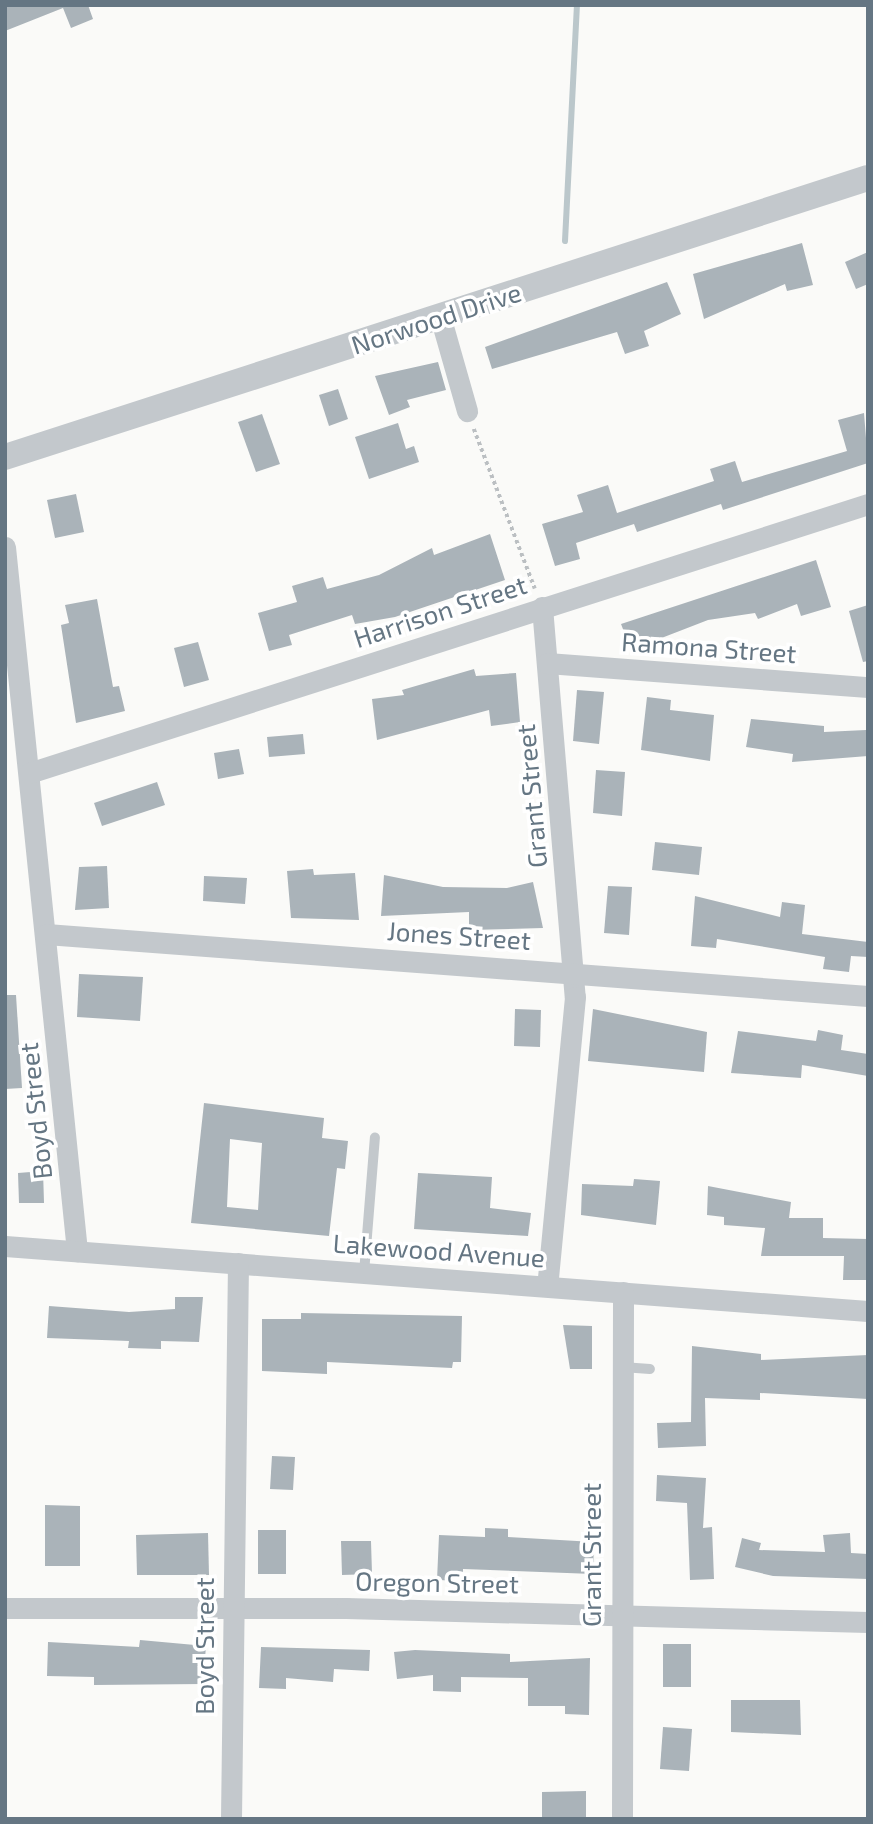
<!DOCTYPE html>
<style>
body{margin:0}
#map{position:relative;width:873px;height:1824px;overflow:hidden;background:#fafaf8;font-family:"Exo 2",sans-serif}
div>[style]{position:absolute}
.stream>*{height:6px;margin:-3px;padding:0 3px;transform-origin:3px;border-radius:3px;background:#bbc7cb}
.building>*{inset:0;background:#aab3b9}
.path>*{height:3.5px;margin-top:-1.75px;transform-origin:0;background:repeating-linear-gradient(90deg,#bbbfc2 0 3.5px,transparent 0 7px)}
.service>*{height:10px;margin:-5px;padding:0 5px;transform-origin:5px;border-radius:5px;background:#c3c8cc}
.minor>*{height:21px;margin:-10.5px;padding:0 10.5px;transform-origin:10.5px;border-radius:10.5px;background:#c3c8cc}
.tertiary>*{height:26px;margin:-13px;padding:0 13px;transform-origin:13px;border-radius:13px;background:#c3c8cc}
span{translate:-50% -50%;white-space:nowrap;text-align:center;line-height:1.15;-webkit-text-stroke:7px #fff;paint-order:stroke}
.street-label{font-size:26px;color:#657683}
.frame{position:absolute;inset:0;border:7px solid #657683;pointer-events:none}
</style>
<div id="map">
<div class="stream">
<div style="left:565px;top:241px;width:236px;rotate:-87.1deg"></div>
</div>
<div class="building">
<div style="clip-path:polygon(5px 5px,88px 5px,93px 19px,71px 28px,63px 8px,5px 31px)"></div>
<div style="clip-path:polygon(802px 243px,813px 285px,787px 291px,785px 284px,704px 319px,693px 274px)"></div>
<div style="clip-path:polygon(868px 252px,868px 284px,856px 289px,845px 262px)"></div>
<div style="clip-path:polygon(667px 282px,681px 314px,644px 331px,649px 346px,625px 354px,617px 332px,492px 369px,485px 347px)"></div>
<div style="clip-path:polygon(438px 362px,446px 390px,407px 400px,410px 407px,389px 415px,375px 376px)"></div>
<div style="clip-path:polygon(338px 389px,348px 419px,329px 426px,319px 395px)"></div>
<div style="clip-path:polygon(864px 413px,868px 463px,723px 510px,721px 504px,637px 532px,634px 524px,576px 543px,580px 559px,555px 566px,542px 524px,583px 512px,577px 495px,608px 485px,617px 513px,714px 481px,710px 469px,735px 461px,742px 482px,847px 451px,838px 420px)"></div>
<div style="clip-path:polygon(262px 414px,280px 464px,256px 472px,238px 422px)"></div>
<div style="clip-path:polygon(398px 423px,406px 449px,414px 446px,419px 462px,369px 479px,355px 437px)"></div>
<div style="clip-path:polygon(76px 494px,84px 532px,55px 538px,47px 500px)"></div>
<div style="clip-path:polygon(490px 534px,505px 580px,395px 617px,355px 624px,352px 615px,289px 635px,292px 645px,269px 651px,258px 613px,297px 602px,292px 586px,323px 577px,327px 589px,379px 575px,432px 548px,434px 555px)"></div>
<div style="clip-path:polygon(816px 560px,831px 607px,801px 616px,797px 604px,758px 619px,755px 613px,708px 620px,646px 644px,643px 636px,628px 642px,621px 624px)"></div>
<div style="clip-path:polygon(97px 599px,113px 687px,119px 686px,125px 711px,76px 723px,61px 625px,69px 623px,65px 605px)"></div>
<div style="clip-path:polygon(868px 605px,868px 661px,863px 662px,849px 611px)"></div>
<div style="clip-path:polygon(198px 642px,209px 680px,184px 687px,174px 648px)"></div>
<div style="clip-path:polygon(474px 669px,476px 676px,516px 673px,520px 722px,491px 726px,489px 710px,377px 740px,372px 699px,404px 695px,402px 690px)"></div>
<div style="clip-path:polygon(577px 690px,604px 692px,599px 744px,573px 741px)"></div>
<div style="clip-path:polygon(647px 697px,671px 700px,670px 710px,714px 715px,710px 761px,641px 750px)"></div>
<div style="clip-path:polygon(751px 719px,824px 726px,824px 732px,866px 730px,868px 756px,792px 762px,793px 754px,746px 747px)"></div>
<div style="clip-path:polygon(303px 734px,305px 754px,269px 757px,267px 737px)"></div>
<div style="clip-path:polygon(239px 749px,244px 774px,218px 779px,214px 753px)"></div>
<div style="clip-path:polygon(596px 770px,625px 772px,622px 816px,593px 813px)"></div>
<div style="clip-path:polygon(157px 782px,165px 805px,102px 826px,94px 803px)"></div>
<div style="clip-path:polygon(655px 842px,702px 847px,699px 875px,652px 870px)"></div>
<div style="clip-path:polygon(107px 866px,109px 908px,75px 910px,79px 867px)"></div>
<div style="clip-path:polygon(313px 869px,314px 875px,355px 873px,359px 920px,291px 918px,287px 871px)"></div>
<div style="clip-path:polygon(384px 875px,443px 887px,507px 888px,533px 882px,543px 928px,469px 930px,469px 912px,381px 916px)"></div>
<div style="clip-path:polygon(204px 876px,247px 878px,245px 904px,203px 901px)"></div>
<div style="clip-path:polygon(608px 886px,632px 887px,629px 935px,604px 933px)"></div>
<div style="clip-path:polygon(695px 896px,780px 917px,782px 902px,805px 905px,802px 934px,868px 942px,868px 957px,851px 956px,849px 972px,823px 969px,825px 957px,717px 939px,716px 948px,691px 946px)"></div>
<div style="clip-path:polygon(79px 974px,143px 977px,140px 1021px,77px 1017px)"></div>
<div style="clip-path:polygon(5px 995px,16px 995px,22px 1088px,5px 1089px)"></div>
<div style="clip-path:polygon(515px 1009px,541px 1010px,540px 1047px,514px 1046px)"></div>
<div style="clip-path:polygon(593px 1009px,707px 1032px,704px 1072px,588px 1061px)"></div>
<div style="clip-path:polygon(818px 1030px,843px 1035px,841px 1050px,868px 1054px,868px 1076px,802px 1065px,801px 1078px,731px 1073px,738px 1031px,816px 1041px)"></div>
<div style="clip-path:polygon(evenodd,204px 1103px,324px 1118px,322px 1138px,348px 1141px,345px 1169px,337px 1168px,329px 1236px,191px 1223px,204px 1103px,230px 1139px,262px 1143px,258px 1210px,227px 1207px,230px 1139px)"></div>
<div style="clip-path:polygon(43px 1171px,44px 1203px,19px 1203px,18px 1173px)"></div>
<div style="clip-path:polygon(418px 1173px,492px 1177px,490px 1208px,531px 1213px,528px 1236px,414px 1229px)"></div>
<div style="clip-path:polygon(634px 1179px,660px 1181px,656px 1225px,581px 1215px,582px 1184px,633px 1186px)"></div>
<div style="clip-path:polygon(708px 1186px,791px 1202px,789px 1218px,823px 1218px,823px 1238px,868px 1239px,868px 1280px,843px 1280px,844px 1256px,761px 1256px,765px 1228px,724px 1225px,724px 1217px,707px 1215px)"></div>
<div style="clip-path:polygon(175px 1297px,203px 1297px,199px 1342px,161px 1341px,161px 1349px,128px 1348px,129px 1341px,47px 1338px,49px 1306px,129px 1312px,175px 1309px)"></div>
<div style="clip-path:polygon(301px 1313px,462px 1316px,461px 1362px,453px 1362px,452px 1368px,327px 1362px,327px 1374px,262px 1371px,262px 1319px,301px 1319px)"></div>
<div style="clip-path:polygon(563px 1325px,592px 1326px,592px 1369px,570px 1369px)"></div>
<div style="clip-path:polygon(692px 1346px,761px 1354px,761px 1360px,868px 1355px,868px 1399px,760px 1393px,760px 1400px,705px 1398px,706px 1446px,658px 1448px,657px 1423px,691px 1422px)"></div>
<div style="clip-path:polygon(272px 1456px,295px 1457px,293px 1490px,270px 1489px)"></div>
<div style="clip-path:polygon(657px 1475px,706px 1478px,703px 1528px,712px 1527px,714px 1579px,690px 1580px,687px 1503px,656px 1501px)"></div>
<div style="clip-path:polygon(45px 1505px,80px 1506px,80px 1566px,45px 1566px)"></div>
<div style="clip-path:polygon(485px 1528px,508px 1529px,508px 1537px,594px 1542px,593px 1574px,463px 1569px,463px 1581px,437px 1580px,439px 1535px,485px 1537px)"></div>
<div style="clip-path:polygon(258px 1530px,286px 1530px,286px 1574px,258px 1574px)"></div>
<div style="clip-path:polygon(208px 1533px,209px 1575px,137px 1575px,136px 1535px)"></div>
<div style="clip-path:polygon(850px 1533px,851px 1553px,868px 1554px,868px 1579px,773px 1576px,735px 1567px,742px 1538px,761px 1543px,759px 1550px,825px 1552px,823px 1535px)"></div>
<div style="clip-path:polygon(341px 1541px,371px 1541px,372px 1574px,342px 1575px)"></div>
<div style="clip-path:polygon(140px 1640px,206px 1646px,203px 1684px,94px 1685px,94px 1677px,47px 1676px,48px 1642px,139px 1647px)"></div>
<div style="clip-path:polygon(663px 1644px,691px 1644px,691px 1687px,663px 1687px)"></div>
<div style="clip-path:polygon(261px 1647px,370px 1650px,369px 1671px,334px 1669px,333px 1682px,286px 1678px,286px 1689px,259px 1688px)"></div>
<div style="clip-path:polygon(415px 1650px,510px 1654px,510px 1662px,590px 1658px,589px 1715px,565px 1714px,565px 1706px,528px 1706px,528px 1678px,461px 1677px,461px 1692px,433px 1691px,433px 1675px,397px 1679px,394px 1652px)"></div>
<div style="clip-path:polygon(731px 1700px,800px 1700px,801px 1735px,731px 1732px)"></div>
<div style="clip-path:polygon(663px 1727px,692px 1729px,689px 1771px,660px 1769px)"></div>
<div style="clip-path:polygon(586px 1791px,586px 1817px,542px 1818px,542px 1792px)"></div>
</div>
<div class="path">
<div style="left:474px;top:429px;width:171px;rotate:69.1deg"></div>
</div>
<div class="service">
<div style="left:364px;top:1273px;width:136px;rotate:-85.4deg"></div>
<div style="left:622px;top:1367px;width:28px;rotate:4deg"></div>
</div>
<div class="minor">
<div style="left:440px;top:316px;width:99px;rotate:74.1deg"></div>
<div style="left:5px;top:547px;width:708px;rotate:84.16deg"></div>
<div style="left:542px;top:607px;width:391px;rotate:85.2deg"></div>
<div style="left:575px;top:997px;width:290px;rotate:95.5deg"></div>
<div style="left:547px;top:663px;width:322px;rotate:4.3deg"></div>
<div style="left:29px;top:773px;width:881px;rotate:-17.78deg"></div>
<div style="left:46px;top:934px;width:824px;rotate:4.31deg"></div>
<div style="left:5px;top:1246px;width:865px;rotate:4.31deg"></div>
<div style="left:5px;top:1608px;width:341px"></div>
<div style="left:346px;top:1608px;width:522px;rotate:1.54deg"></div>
<div style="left:231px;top:1819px;width:556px;rotate:-89.28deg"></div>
<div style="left:622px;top:1819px;width:527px;rotate:-89.89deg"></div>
</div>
<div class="tertiary">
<div style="left:5px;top:457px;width:907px;rotate:-17.92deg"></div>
</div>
<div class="street-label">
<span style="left:436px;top:318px;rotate:-18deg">Norwood Drive</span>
<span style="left:440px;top:611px;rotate:-18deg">Harrison Street</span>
<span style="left:709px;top:647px;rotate:4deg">Ramona Street</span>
<span style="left:531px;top:796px;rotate:-95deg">Grant Street</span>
<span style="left:459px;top:935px;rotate:4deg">Jones Street</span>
<span style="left:35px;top:1111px;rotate:-96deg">Boyd Street</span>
<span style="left:439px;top:1250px;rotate:4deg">Lakewood Avenue</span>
<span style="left:591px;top:1555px;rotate:-90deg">Grant Street</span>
<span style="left:437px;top:1582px;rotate:1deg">Oregon Street</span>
<span style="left:204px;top:1646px;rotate:-90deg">Boyd Street</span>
</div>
<div class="frame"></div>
</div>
